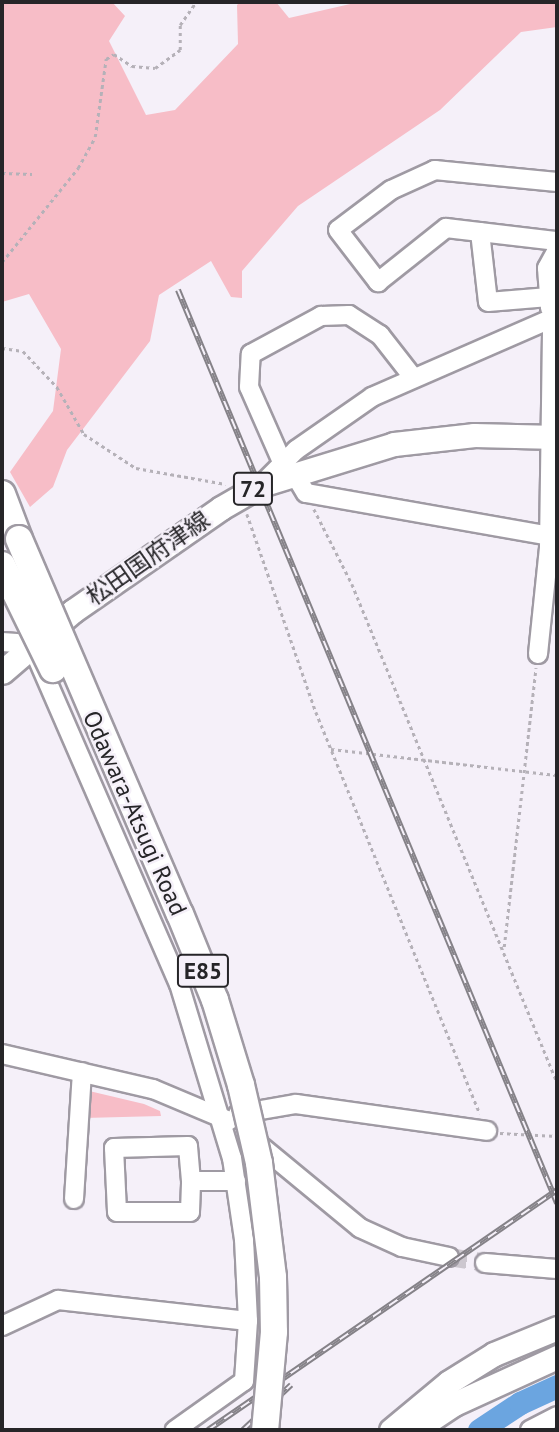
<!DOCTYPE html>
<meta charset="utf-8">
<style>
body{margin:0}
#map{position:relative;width:559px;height:1432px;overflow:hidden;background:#f5f0f9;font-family:"PT Sans","Noto Sans JP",sans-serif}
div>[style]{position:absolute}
.green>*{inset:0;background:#f7bdc7}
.river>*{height:23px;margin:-11.5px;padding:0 11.5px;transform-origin:11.5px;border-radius:11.5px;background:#6ba5e0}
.minor-tunnel>*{height:18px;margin-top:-9px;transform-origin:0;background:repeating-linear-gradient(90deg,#ccc7cf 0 18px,transparent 0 27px)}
.path>*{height:2.5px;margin-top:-1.25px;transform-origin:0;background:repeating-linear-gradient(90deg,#b5b1b8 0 3.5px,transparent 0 7px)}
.roads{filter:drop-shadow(2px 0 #9f9aa3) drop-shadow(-2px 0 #9f9aa3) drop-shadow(0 2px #9f9aa3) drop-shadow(0 -2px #9f9aa3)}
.minor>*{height:18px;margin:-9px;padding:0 9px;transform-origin:9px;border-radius:9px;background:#fff}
.major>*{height:23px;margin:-11.5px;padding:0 11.5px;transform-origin:11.5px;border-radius:11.5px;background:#fff}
.highway>*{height:26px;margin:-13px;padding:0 13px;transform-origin:13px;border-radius:13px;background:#fff}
.rail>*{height:6px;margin-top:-3px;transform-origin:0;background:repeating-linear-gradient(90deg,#f5f0f9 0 10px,#858288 0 20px);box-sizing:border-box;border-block:2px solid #858288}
.bridges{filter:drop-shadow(2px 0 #9f9aa3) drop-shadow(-2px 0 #9f9aa3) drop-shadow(0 2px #9f9aa3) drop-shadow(0 -2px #9f9aa3)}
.highway-bridge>*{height:26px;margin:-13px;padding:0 13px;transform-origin:13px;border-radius:13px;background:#fff}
span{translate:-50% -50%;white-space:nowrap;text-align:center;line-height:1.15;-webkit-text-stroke:5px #f5f0f9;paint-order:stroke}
.shield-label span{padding:2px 5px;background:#f5f0f9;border:2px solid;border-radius:5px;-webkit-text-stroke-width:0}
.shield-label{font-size:23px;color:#262528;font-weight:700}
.street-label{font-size:24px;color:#262528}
.frame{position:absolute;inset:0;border:4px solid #262528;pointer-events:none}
</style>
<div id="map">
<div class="green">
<div style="clip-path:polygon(2px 2px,112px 2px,125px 16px,109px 41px,146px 115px,175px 110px,238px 44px,237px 5px,240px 2px,276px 2px,289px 18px,359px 2px,557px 2px,557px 27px,521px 32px,440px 110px,298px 206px,242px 271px,242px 298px,231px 297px,211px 261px,159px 295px,150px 341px,67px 450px,53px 487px,30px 507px,10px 472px,53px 411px,61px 349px,29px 294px,2px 302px)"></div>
<div style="clip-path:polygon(85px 1090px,144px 1104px,160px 1111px,161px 1116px,84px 1118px)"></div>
</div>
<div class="river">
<div style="left:479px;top:1430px;width:49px;rotate:-33.4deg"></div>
<div style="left:520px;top:1403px;width:41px;rotate:-24.7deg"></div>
</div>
<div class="minor-tunnel">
<div style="left:449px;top:1257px;width:36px;rotate:9deg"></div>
</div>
<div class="path">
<div style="left:202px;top:2px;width:17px"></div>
<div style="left:2px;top:173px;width:30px;rotate:2deg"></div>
<div style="left:2px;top:262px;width:121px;rotate:-51deg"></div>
<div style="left:78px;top:168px;width:35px;rotate:-61deg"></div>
<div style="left:95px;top:137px;width:79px;rotate:-82deg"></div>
<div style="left:106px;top:59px;width:9px;rotate:-32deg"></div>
<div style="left:114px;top:54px;width:22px;rotate:34deg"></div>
<div style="left:132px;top:66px;width:23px;rotate:5deg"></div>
<div style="left:155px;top:68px;width:31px;rotate:-36deg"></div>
<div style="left:180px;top:50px;width:25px;rotate:-90deg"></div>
<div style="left:180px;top:25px;width:28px;rotate:-55deg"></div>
<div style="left:2px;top:348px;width:21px;rotate:8deg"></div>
<div style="left:23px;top:351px;width:50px;rotate:46.6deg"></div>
<div style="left:57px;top:387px;width:54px;rotate:60.1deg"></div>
<div style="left:84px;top:434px;width:62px;rotate:33.2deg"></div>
<div style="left:136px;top:468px;width:91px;rotate:10.1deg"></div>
<div style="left:314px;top:509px;width:84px;rotate:63.1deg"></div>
<div style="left:352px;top:584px;width:539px;rotate:67.63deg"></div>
<div style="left:247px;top:514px;width:210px;rotate:70.8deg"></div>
<div style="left:316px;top:712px;width:434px;rotate:67.8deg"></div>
<div style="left:331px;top:749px;width:227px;rotate:6.6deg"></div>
<div style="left:504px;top:947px;width:281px;rotate:-83.5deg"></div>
<div style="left:500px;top:1133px;width:57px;rotate:3deg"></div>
</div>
<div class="roads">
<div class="minor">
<div style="left:557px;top:182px;width:123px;rotate:-174.4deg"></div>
<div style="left:435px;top:170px;width:48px;rotate:155.6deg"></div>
<div style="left:391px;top:190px;width:66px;rotate:143deg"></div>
<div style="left:338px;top:230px;width:66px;rotate:52.4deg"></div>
<div style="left:378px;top:282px;width:87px;rotate:-38.5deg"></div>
<div style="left:446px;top:228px;width:112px;rotate:6.7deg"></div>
<div style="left:480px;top:232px;width:70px;rotate:83.5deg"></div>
<div style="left:488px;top:302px;width:61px;rotate:-4.7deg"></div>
<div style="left:550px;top:308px;width:40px;rotate:-94.3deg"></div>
<div style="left:547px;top:268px;width:21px;rotate:-61deg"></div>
<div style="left:283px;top:464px;width:84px;rotate:-113.8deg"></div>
<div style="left:249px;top:387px;width:33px;rotate:-87deg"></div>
<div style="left:251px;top:354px;width:80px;rotate:-28.5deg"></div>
<div style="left:321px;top:316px;width:28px;rotate:-2deg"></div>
<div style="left:349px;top:315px;width:37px;rotate:33deg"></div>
<div style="left:380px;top:335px;width:52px;rotate:52deg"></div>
<div style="left:295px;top:475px;width:21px;rotate:59deg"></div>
<div style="left:306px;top:493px;width:247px;rotate:10deg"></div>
<div style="left:262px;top:484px;width:48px;rotate:-45deg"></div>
<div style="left:296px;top:450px;width:93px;rotate:-34.9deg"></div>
<div style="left:372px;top:397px;width:202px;rotate:-23.6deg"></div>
<div style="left:2px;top:642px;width:29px;rotate:4deg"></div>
<div style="left:31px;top:644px;width:371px;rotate:66.5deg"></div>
<div style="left:179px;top:984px;width:182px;rotate:73.1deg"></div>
<div style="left:232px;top:1158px;width:82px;rotate:81.6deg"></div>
<div style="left:244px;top:1239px;width:82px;rotate:87.2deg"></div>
<div style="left:248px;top:1321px;width:60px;rotate:93.8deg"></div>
<div style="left:244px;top:1381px;width:85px;rotate:144.6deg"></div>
<div style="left:538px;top:654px;width:108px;rotate:-84.1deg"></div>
<div style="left:549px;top:547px;width:220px;rotate:-89.2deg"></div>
<div style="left:2px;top:1054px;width:155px;rotate:13.1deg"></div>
<div style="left:153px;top:1089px;width:82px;rotate:22.8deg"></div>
<div style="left:238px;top:1114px;width:59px;rotate:-9.8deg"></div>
<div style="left:296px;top:1104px;width:193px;rotate:8deg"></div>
<div style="left:251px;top:1138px;width:141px;rotate:39.5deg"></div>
<div style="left:360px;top:1228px;width:46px;rotate:24.3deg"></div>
<div style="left:402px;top:1247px;width:48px;rotate:12deg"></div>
<div style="left:191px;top:1181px;width:35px;rotate:-95deg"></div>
<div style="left:188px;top:1146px;width:74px;rotate:178.5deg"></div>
<div style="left:114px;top:1148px;width:64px;rotate:87.3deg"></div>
<div style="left:117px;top:1212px;width:73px"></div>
<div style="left:190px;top:1212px;width:31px;rotate:-88deg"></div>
<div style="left:191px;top:1181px;width:45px"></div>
<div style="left:74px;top:1199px;width:127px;rotate:-86.4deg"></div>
<div style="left:485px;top:1263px;width:72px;rotate:4.8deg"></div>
<div style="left:2px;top:1326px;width:62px;rotate:-24.9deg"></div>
<div style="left:58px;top:1300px;width:191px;rotate:6.3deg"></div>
<div style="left:530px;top:1430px;width:30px;rotate:-27deg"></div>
</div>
<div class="major">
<div style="left:2px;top:672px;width:94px;rotate:-40.7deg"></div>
<div style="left:73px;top:611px;width:180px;rotate:-34.8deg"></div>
<div style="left:221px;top:508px;width:46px;rotate:-29.9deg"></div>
<div style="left:261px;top:485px;width:139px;rotate:-17.1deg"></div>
<div style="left:394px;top:444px;width:81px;rotate:-6.4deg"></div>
<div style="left:474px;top:435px;width:83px;rotate:1.4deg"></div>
<div style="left:391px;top:1430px;width:75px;rotate:-39.6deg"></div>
<div style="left:449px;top:1382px;width:53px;rotate:-31.9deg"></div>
<div style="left:494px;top:1354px;width:68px;rotate:-22.4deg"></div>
<div style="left:415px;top:1430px;width:47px;rotate:-33.7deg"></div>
<div style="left:454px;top:1404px;width:113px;rotate:-24.5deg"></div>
</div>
<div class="highway">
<div style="left:2px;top:494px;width:48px;rotate:69.3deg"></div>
</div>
</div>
<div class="rail">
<div style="left:178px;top:290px;width:989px;rotate:67.46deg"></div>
<div style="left:208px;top:1430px;width:424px;rotate:-34.5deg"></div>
<div style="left:243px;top:1430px;width:66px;rotate:-43.2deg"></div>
</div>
<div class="bridges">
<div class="highway-bridge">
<div style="left:19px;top:539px;width:408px;rotate:66.8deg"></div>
<div style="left:180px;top:914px;width:93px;rotate:67.9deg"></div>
<div style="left:215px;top:1000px;width:89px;rotate:73deg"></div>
<div style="left:241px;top:1085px;width:80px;rotate:77deg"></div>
<div style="left:259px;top:1163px;width:115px;rotate:83deg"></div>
<div style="left:273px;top:1277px;width:55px;rotate:89deg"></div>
<div style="left:274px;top:1332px;width:98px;rotate:95.2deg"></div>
<div style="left:2px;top:565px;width:116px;rotate:63.9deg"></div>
</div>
</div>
<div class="shield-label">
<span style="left:253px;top:489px">72</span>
<span style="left:203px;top:971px">E85</span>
</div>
<div class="street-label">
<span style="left:148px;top:558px;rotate:-35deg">松田国府津線</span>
<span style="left:135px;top:813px;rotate:66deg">Odawara-Atsugi Road</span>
</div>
<div class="frame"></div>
</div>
